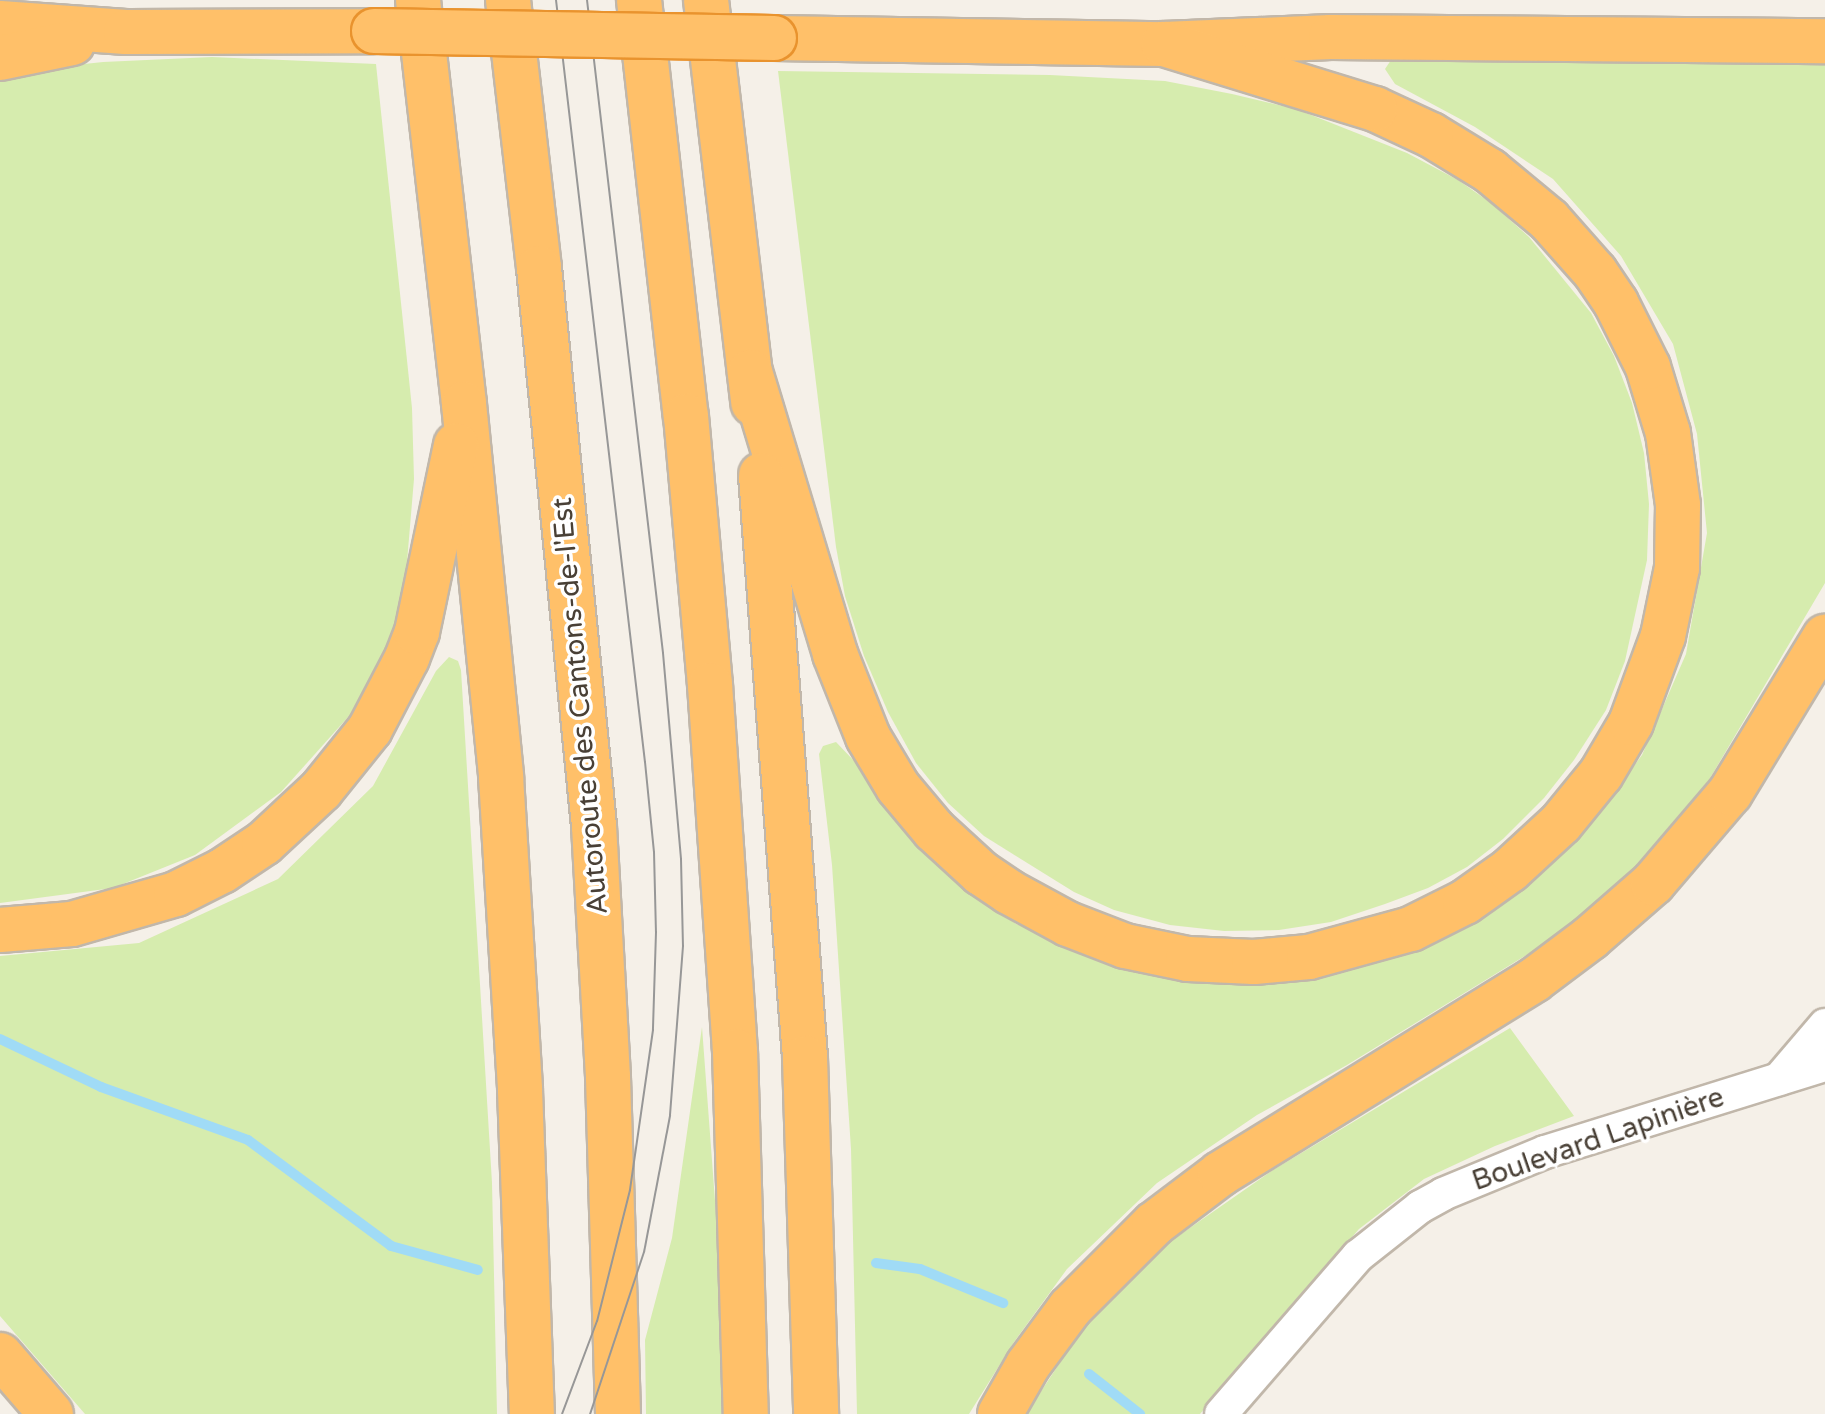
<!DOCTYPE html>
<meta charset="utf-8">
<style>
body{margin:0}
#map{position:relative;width:1825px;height:1414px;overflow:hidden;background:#f5f0e8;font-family:"Varela Round",sans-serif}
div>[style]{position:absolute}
.green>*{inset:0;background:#d6ecae}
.stream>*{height:10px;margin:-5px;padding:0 5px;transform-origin:5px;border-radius:5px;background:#a0dbf6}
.roads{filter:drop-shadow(2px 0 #c1b7aa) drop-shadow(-2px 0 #c1b7aa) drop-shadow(0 2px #c1b7aa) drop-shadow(0 -2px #c1b7aa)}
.street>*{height:32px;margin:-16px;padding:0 16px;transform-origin:16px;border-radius:16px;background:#fff}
.highway>*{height:44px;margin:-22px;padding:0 22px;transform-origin:22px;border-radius:22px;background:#ffc069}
.tram>*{height:2px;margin:-1px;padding:0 1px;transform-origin:1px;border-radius:1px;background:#979797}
.bridges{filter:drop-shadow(2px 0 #e9932e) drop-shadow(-2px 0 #e9932e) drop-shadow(0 2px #e9932e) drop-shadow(0 -2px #e9932e)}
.highway-bridge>*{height:44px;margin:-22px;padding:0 22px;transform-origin:22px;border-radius:22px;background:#ffc069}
span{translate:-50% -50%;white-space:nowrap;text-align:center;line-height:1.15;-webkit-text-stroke:7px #fff;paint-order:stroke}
.street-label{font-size:28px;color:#494036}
</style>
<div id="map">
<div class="green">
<div style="clip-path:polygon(212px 57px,376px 64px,412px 408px,414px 479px,407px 562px,394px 632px,357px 707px,281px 792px,195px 855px,113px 888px,0 903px,0 73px,103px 62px)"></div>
<div style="clip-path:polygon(1403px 58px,1825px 62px,1825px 583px,1706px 785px,1659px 845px,1600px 902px,1538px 948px,1347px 1065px,1257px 1115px,1157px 1183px,1067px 1269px,1014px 1342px,969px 1414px,857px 1414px,851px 1149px,832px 865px,819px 754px,823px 746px,836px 742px,857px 764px,909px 836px,1016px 924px,1158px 976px,1287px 982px,1409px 952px,1514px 895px,1591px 824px,1642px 755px,1686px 654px,1707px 533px,1697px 434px,1673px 344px,1621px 256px,1553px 179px,1475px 127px,1395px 84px,1385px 69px,1391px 60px)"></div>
<div style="clip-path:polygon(778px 71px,1050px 75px,1165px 81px,1232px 94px,1296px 109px,1407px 153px,1458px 180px,1491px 203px,1529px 237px,1591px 313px,1614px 356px,1632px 403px,1644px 453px,1649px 504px,1647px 560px,1625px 661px,1606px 710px,1574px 760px,1544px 798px,1503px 839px,1467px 867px,1428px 888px,1385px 904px,1331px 922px,1279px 930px,1224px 931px,1170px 925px,1114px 910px,1074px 892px,984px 836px,948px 803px,916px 763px,888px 712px,864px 656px,845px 596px,836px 547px)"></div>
<div style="clip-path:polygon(449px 657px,458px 661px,461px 670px,492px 1183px,497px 1414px,85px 1414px,0 1316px,0 956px,139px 943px,278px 879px,373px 786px,436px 671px)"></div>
<div style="clip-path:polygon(702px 1027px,716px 1214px,722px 1414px,646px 1414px,645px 1340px,672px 1238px)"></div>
<div style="clip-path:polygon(1510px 1028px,1574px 1116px,1495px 1146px,1424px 1179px,1359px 1229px,1200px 1414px,1026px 1414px,1081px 1331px,1161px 1248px,1273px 1170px)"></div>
</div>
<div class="stream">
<div style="left:0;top:1039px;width:112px;rotate:25.4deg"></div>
<div style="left:101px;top:1087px;width:156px;rotate:19.8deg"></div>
<div style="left:248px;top:1140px;width:178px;rotate:36.5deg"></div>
<div style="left:391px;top:1246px;width:90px;rotate:15.4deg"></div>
<div style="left:876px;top:1263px;width:44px;rotate:7.8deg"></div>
<div style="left:920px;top:1269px;width:90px;rotate:22.3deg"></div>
<div style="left:1089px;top:1374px;width:65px;rotate:38.1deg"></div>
</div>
<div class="roads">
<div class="street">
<div style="left:1779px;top:1079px;width:71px;rotate:-49.6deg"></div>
<div style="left:1221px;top:1414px;width:209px;rotate:-49.1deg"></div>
<div style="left:1358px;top:1256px;width:79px;rotate:-38.3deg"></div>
<div style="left:1420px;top:1207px;width:26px;rotate:-29deg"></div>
<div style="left:1443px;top:1194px;width:110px;rotate:-22.4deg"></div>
<div style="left:1545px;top:1152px;width:293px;rotate:-17.3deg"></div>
</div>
<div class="highway">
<div style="left:418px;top:0;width:407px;rotate:83.5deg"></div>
<div style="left:464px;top:404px;width:375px;rotate:84.3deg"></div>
<div style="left:501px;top:777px;width:314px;rotate:86.5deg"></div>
<div style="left:520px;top:1090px;width:324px;rotate:87.9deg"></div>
<div style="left:508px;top:0;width:270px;rotate:83.4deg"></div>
<div style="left:539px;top:268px;width:561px;rotate:84.37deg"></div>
<div style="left:594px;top:826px;width:251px;rotate:86.8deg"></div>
<div style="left:608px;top:1077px;width:337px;rotate:88.3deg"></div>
<div style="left:639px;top:0;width:419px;rotate:83.6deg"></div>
<div style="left:686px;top:416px;width:270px;rotate:84.9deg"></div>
<div style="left:710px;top:685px;width:367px;rotate:86.1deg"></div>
<div style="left:735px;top:1051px;width:363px;rotate:88.3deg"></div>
<div style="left:706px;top:0;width:406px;rotate:83.3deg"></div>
<div style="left:0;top:23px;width:126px;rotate:4.1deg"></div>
<div style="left:126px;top:32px;width:248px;rotate:-0.2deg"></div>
<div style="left:774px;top:38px;width:390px;rotate:0.9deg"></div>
<div style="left:1164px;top:44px;width:167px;rotate:-2.4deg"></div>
<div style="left:1331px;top:37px;width:494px;rotate:0.5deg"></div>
<div style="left:0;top:58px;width:74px;rotate:-11.8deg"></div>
<div style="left:750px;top:372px;width:295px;rotate:73.2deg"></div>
<div style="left:835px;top:654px;width:89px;rotate:68.3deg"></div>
<div style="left:868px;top:737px;width:58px;rotate:59deg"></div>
<div style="left:898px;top:787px;width:56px;rotate:50.1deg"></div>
<div style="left:934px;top:830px;width:64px;rotate:42.5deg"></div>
<div style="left:981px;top:873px;width:34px;rotate:34deg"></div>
<div style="left:1009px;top:892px;width:67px;rotate:28.5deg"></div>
<div style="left:1068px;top:924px;width:61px;rotate:21.1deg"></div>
<div style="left:1125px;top:946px;width:64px;rotate:11.7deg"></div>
<div style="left:1188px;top:959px;width:66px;rotate:2.6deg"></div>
<div style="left:1254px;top:962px;width:55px;rotate:-5.2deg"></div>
<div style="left:1309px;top:957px;width:106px;rotate:-15.4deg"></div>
<div style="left:1411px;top:929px;width:60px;rotate:-26.6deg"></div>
<div style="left:1465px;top:902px;width:55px;rotate:-35.4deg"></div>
<div style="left:1510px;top:870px;width:69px;rotate:-42.7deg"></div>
<div style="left:1561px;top:823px;width:63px;rotate:-50.8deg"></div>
<div style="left:1601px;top:774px;width:59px;rotate:-59.5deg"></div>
<div style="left:1631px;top:723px;width:93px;rotate:-69.8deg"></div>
<div style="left:1663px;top:636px;width:69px;rotate:-78.4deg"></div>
<div style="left:1677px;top:568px;width:63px;rotate:-89.1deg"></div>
<div style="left:1678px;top:505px;width:73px;rotate:-97.9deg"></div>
<div style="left:1668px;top:433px;width:69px;rotate:-106.9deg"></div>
<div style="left:1648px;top:367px;width:72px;rotate:-116.6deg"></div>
<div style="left:1616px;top:303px;width:37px;rotate:-124deg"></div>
<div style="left:1595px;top:272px;width:69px;rotate:-131.5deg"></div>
<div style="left:1549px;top:220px;width:77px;rotate:-140.3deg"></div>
<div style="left:1490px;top:171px;width:69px;rotate:-148.6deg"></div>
<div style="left:1431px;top:135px;width:62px;rotate:-155.1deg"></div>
<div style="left:1375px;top:109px;width:221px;rotate:-162.9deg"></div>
<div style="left:761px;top:475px;width:585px;rotate:85.68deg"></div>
<div style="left:805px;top:1058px;width:356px;rotate:88.2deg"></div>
<div style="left:0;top:930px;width:72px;rotate:-4.8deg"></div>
<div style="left:72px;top:924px;width:108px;rotate:-16.1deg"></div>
<div style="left:176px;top:894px;width:51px;rotate:-26.6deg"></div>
<div style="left:222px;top:871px;width:50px;rotate:-33.7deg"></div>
<div style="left:264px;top:843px;width:78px;rotate:-42.9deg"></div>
<div style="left:321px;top:790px;width:78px;rotate:-51.2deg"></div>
<div style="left:370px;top:729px;width:80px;rotate:-62.5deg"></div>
<div style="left:407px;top:658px;width:28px;rotate:-69deg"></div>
<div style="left:417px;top:632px;width:191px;rotate:-78.2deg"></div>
<div style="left:0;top:1355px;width:78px;rotate:49.2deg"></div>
<div style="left:1000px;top:1414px;width:56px;rotate:-60.3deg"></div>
<div style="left:1028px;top:1365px;width:71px;rotate:-53.6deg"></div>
<div style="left:1070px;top:1308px;width:119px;rotate:-45deg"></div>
<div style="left:1154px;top:1224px;width:83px;rotate:-37.1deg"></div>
<div style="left:1220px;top:1174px;width:369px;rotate:-31.7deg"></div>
<div style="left:1534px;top:980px;width:70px;rotate:-36.9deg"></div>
<div style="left:1590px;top:938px;width:84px;rotate:-41.1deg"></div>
<div style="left:1653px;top:883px;width:118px;rotate:-49.5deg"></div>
<div style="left:1730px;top:793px;width:183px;rotate:-58.7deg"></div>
</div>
</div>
<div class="tram">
<div style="left:556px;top:0;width:767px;rotate:83.34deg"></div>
<div style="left:645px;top:762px;width:90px;rotate:84.3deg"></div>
<div style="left:654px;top:852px;width:80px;rotate:88.6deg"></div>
<div style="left:656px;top:932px;width:98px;rotate:91.8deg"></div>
<div style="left:653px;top:1030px;width:162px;rotate:98.2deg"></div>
<div style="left:630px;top:1190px;width:135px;rotate:104.1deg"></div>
<div style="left:597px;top:1321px;width:99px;rotate:110.6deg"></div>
<div style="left:587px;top:0;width:657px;rotate:83.36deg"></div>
<div style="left:663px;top:653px;width:207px;rotate:85deg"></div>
<div style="left:681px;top:859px;width:87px;rotate:88.7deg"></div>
<div style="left:683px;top:946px;width:170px;rotate:94.4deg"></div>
<div style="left:670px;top:1116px;width:138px;rotate:100.8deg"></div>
<div style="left:644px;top:1252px;width:171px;rotate:108.4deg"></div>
</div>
<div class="bridges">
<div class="highway-bridge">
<div style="left:374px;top:31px;width:400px;rotate:1deg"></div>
</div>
</div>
<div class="street-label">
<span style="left:580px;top:706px;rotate:-95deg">Autoroute des Cantons-de-l'Est</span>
<span style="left:1598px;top:1139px;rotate:-19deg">Boulevard Lapinière</span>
</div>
</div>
